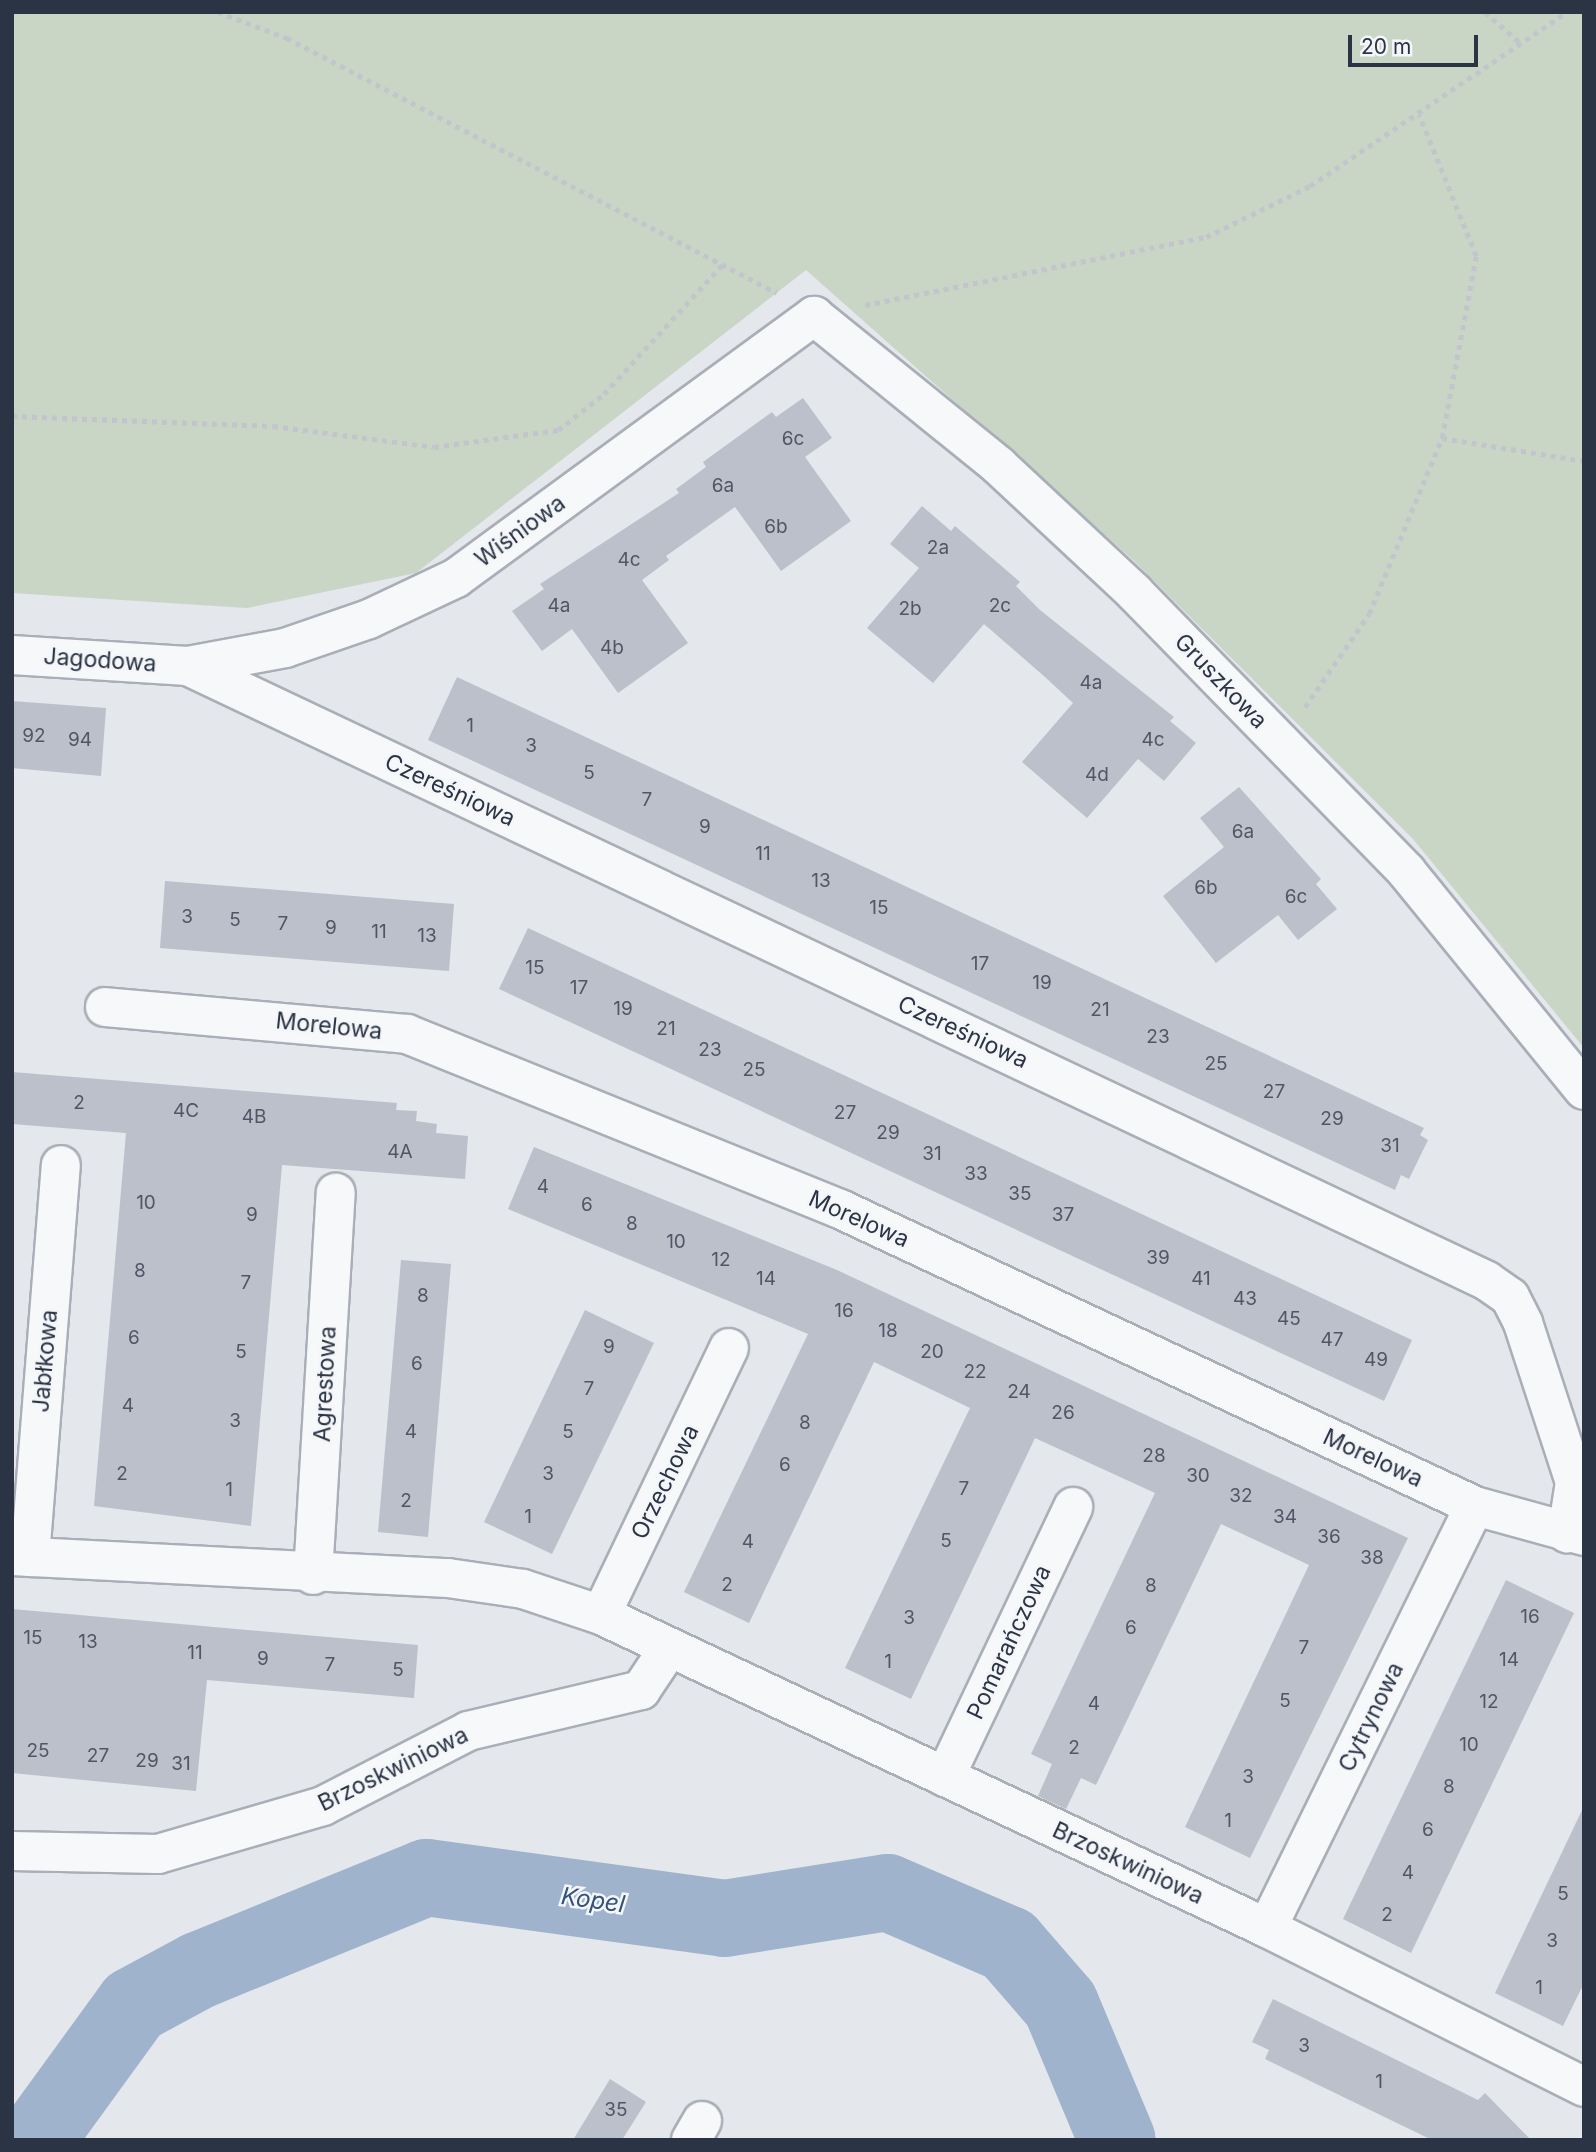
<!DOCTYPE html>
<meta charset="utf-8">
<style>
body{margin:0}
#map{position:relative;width:1596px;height:2152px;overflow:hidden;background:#e4e7ec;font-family:Inter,sans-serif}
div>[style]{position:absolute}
.green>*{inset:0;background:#c9d6c5}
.river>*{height:77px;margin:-38.5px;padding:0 38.5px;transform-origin:38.5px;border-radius:38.5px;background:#9fb4cc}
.building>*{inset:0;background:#bbc0ca}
.path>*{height:4.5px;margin-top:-2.25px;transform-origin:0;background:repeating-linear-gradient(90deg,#c2c5cb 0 5px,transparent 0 10px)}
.roads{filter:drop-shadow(2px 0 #a9aeb7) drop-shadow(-2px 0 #a9aeb7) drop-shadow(0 2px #a9aeb7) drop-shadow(0 -2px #a9aeb7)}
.street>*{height:38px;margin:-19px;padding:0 19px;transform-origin:19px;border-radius:19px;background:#f7f8fa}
span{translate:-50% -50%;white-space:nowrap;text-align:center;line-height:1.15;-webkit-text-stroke:5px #f4f6f9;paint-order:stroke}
.number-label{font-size:19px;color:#4f5766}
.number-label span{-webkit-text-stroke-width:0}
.street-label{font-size:23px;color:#2b3445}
.water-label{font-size:24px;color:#34527a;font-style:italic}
.frame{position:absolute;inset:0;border:14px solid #2b3445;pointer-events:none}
.scale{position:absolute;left:1348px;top:35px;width:130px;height:32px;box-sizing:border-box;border:4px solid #2b3445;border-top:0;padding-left:9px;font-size:21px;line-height:24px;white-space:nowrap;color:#2b3445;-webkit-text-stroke:5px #f4f6f9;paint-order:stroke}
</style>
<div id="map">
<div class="green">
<div style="clip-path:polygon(12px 12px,1584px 12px,1584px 1048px,1413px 839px,1133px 560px,806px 270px,416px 573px,247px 608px,12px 593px)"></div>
</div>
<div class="river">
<div style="left:35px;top:2140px;width:167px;rotate:-54deg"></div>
<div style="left:133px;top:2005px;width:74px;rotate:-28.3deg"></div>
<div style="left:198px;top:1970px;width:246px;rotate:-22.2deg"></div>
<div style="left:426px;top:1877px;width:301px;rotate:7.8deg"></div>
<div style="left:724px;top:1918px;width:165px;rotate:-9.1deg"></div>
<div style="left:887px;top:1892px;width:132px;rotate:23.3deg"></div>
<div style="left:1008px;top:1944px;width:79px;rotate:49.1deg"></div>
<div style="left:1060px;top:2004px;width:147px;rotate:67.3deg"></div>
</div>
<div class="building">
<div style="clip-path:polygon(803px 398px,832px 438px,805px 457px,851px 521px,781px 571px,735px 507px,666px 556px,669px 560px,642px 580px,688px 643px,618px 693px,572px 629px,542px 651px,512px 611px,544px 589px,540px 584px,679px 493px,676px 489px,706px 467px,703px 462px,772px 412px,776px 417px)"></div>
<div style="clip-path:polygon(922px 506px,951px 531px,955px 526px,1020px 582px,1016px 586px,1040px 610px,1174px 717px,1170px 721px,1196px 743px,1164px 781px,1138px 759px,1087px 818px,1022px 762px,1073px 703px,1045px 677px,984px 624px,933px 683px,867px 628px,919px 568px,890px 544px)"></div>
<div style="clip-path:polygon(457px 677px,1424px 1128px,1420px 1135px,1428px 1140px,1409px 1179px,1401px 1175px,1395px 1190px,428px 740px)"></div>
<div style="clip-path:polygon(12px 701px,106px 708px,101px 776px,12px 768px)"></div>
<div style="clip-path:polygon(1239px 787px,1321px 879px,1316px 884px,1337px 909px,1298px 940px,1278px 915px,1216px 963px,1163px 896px,1224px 847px,1200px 818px)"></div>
<div style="clip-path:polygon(165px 881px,454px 904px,449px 971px,160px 948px)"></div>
<div style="clip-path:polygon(528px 928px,1412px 1340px,1384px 1401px,499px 989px)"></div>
<div style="clip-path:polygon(12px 1072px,397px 1103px,396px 1110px,417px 1111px,416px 1121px,437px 1124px,436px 1133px,468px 1136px,465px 1179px,282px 1165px,251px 1526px,94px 1506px,126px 1133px,12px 1124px)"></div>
<div style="clip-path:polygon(534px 1147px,837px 1270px,1408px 1538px,1250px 1858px,1185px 1827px,1309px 1565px,1221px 1524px,1096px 1785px,1081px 1778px,1066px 1809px,1038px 1796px,1052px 1764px,1031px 1754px,1155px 1493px,1035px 1438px,911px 1699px,845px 1668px,970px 1408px,874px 1362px,749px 1623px,684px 1592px,808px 1334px,508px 1209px)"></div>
<div style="clip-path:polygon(401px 1260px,451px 1264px,428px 1537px,378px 1532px)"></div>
<div style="clip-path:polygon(585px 1310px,654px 1343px,552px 1554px,484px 1522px)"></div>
<div style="clip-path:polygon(1506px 1580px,1574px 1613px,1411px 1953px,1343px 1919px)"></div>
<div style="clip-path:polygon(12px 1609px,418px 1645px,414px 1698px,207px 1680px,196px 1791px,12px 1773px)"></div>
<div style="clip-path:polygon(1584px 1806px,1584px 1983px,1563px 2026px,1495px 1993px)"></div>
<div style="clip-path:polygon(1273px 1999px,1478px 2100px,1485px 2093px,1531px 2140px,1432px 2140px,1265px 2059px,1269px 2050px,1252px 2042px)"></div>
<div style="clip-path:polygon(610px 2079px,646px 2102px,622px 2140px,573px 2140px)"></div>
</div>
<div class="path">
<div style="left:218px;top:12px;width:74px;rotate:20.6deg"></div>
<div style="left:287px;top:38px;width:552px;rotate:27.49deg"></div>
<div style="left:1485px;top:12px;width:49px;rotate:40.9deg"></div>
<div style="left:865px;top:305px;width:348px;rotate:-11.3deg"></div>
<div style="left:1206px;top:237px;width:116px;rotate:-26.1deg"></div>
<div style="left:1310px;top:186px;width:310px;rotate:-34.1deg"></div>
<div style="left:12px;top:416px;width:261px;rotate:2.2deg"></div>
<div style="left:273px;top:426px;width:162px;rotate:7.4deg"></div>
<div style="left:434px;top:447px;width:125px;rotate:-7.8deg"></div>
<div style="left:558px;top:430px;width:58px;rotate:-38deg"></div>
<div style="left:604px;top:394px;width:178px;rotate:-47.5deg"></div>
<div style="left:1442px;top:438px;width:144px;rotate:9.2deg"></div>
<div style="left:1305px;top:707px;width:113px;rotate:-55.5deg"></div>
<div style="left:1369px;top:614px;width:191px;rotate:-67.5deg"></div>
<div style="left:1442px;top:438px;width:185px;rotate:-79.4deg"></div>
<div style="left:1476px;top:256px;width:152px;rotate:-112deg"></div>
</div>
<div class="roads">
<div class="street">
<div style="left:12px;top:655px;width:176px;rotate:3.6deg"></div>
<div style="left:188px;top:666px;width:99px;rotate:-10.5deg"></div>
<div style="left:285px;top:648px;width:89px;rotate:-19deg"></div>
<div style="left:369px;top:619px;width:96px;rotate:-25.2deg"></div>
<div style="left:456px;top:578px;width:444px;rotate:-36.2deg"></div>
<div style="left:814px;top:316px;width:238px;rotate:39deg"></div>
<div style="left:999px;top:466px;width:185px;rotate:43deg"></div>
<div style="left:1134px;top:592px;width:390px;rotate:45.7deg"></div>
<div style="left:1406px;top:871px;width:282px;rotate:50.9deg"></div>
<div style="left:188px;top:666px;width:1437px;rotate:25.33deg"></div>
<div style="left:1487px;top:1281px;width:28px;rotate:35deg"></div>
<div style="left:1510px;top:1297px;width:29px;rotate:63deg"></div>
<div style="left:1523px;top:1323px;width:167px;rotate:71.9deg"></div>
<div style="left:1575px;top:1482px;width:52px;rotate:98.9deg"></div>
<div style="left:105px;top:1007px;width:303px;rotate:5.1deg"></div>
<div style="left:407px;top:1034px;width:467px;rotate:22deg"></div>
<div style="left:840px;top:1209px;width:701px;rotate:25.07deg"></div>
<div style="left:1475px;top:1506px;width:113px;rotate:15.4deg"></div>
<div style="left:12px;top:1556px;width:437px;rotate:2.9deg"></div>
<div style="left:448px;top:1578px;width:76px;rotate:8.3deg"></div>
<div style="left:523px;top:1589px;width:82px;rotate:18.4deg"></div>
<div style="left:601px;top:1615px;width:736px;rotate:25.17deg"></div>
<div style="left:1267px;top:1928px;width:355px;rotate:26.6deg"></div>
<div style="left:30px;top:1557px;width:393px;rotate:-85.5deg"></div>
<div style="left:313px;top:1575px;width:383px;rotate:-86.6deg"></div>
<div style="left:601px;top:1615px;width:296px;rotate:-64.4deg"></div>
<div style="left:945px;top:1777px;width:299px;rotate:-64.6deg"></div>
<div style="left:12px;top:1851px;width:146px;rotate:1.2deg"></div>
<div style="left:158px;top:1854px;width:172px;rotate:-16.2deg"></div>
<div style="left:323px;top:1806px;width:163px;rotate:-27.3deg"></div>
<div style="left:468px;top:1731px;width:178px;rotate:-13.3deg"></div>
<div style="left:641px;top:1690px;width:50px;rotate:-56.3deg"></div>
<div style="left:1267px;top:1928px;width:470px;rotate:-63.8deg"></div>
<div style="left:691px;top:2140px;width:22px;rotate:-60deg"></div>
</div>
</div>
<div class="number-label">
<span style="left:793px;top:439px">6c</span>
<span style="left:723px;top:486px">6a</span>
<span style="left:776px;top:527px">6b</span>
<span style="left:938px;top:548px">2a</span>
<span style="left:629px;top:560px">4c</span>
<span style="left:559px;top:606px">4a</span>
<span style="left:1000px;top:606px">2c</span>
<span style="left:910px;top:609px">2b</span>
<span style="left:612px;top:648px">4b</span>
<span style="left:1091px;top:683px">4a</span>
<span style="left:470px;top:726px">1</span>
<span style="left:34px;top:736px">92</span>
<span style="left:80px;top:740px">94</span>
<span style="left:1153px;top:740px">4c</span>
<span style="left:531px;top:746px">3</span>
<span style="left:589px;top:773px">5</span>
<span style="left:1097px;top:775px">4d</span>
<span style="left:647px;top:800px">7</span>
<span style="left:705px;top:827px">9</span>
<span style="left:1243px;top:832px">6a</span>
<span style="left:763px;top:854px">11</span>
<span style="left:821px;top:881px">13</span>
<span style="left:1206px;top:888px">6b</span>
<span style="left:1296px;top:897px">6c</span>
<span style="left:879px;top:908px">15</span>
<span style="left:187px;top:917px">3</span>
<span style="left:235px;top:920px">5</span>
<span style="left:283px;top:924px">7</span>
<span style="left:331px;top:928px">9</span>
<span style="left:379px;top:932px">11</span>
<span style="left:427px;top:936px">13</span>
<span style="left:980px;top:964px">17</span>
<span style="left:535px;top:968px">15</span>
<span style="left:1042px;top:983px">19</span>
<span style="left:579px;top:988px">17</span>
<span style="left:623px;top:1009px">19</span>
<span style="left:1100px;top:1010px">21</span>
<span style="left:666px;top:1029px">21</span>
<span style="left:1158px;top:1037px">23</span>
<span style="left:710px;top:1050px">23</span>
<span style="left:1216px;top:1064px">25</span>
<span style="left:754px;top:1070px">25</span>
<span style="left:1274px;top:1092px">27</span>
<span style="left:79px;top:1103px">2</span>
<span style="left:186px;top:1111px">4C</span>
<span style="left:845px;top:1113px">27</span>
<span style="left:254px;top:1117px">4B</span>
<span style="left:1332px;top:1119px">29</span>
<span style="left:888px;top:1133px">29</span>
<span style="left:1390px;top:1146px">31</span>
<span style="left:400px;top:1152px">4A</span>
<span style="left:932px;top:1154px">31</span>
<span style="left:976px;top:1174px">33</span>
<span style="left:543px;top:1187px">4</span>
<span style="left:1020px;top:1194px">35</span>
<span style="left:146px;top:1203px">10</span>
<span style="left:587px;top:1205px">6</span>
<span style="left:252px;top:1215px">9</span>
<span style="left:1063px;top:1215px">37</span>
<span style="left:632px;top:1224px">8</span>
<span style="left:676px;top:1242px">10</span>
<span style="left:1158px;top:1258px">39</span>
<span style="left:721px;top:1260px">12</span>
<span style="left:140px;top:1271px">8</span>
<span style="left:766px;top:1279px">14</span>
<span style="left:1201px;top:1279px">41</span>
<span style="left:246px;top:1283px">7</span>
<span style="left:423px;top:1296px">8</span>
<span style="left:1245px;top:1299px">43</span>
<span style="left:844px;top:1311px">16</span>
<span style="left:1289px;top:1319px">45</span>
<span style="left:888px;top:1331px">18</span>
<span style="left:134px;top:1338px">6</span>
<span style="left:1332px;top:1340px">47</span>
<span style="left:609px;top:1347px">9</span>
<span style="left:241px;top:1352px">5</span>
<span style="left:932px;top:1352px">20</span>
<span style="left:1376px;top:1360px">49</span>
<span style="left:417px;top:1364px">6</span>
<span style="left:975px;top:1372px">22</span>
<span style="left:589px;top:1389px">7</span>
<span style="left:1019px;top:1392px">24</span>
<span style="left:128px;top:1406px">4</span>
<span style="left:1063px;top:1413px">26</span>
<span style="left:235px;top:1421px">3</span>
<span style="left:805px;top:1423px">8</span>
<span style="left:411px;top:1432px">4</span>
<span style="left:568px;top:1432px">5</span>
<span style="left:1154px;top:1456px">28</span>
<span style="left:785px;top:1465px">6</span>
<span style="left:122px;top:1474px">2</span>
<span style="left:548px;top:1474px">3</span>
<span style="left:1198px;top:1476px">30</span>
<span style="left:964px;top:1489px">7</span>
<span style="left:229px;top:1490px">1</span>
<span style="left:1241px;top:1496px">32</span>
<span style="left:406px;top:1501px">2</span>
<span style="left:528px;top:1517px">1</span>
<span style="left:1285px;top:1517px">34</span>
<span style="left:1329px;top:1537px">36</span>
<span style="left:946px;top:1541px">5</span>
<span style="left:748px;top:1542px">4</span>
<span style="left:1372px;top:1558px">38</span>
<span style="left:727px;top:1585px">2</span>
<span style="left:1151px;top:1586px">8</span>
<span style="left:1530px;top:1617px">16</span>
<span style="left:909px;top:1618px">3</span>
<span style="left:1131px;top:1628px">6</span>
<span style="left:33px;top:1638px">15</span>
<span style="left:88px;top:1642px">13</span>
<span style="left:1304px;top:1648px">7</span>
<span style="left:195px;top:1653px">11</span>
<span style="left:263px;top:1659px">9</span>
<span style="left:1509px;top:1660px">14</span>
<span style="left:888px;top:1662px">1</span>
<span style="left:330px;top:1665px">7</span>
<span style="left:398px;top:1670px">5</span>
<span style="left:1285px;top:1701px">5</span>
<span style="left:1489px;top:1702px">12</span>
<span style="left:1094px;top:1704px">4</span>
<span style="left:1469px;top:1745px">10</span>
<span style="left:1074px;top:1748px">2</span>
<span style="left:38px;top:1751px">25</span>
<span style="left:98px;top:1756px">27</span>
<span style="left:147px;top:1761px">29</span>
<span style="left:181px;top:1764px">31</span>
<span style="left:1248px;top:1777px">3</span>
<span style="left:1449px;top:1787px">8</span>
<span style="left:1228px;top:1821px">1</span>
<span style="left:1428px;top:1830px">6</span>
<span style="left:1408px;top:1873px">4</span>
<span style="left:1563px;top:1894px">5</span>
<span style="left:1387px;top:1915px">2</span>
<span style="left:1552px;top:1941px">3</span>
<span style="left:1539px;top:1988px">1</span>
<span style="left:1304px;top:2046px">3</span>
<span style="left:1379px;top:2082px">1</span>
<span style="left:616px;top:2110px">35</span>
</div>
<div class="street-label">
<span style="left:520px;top:531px;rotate:-36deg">Wiśniowa</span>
<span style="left:100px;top:660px;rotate:4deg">Jagodowa</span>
<span style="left:1221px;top:681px;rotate:46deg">Gruszkowa</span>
<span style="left:450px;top:790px;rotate:25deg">Czereśniowa</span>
<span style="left:329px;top:1026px;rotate:6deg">Morelowa</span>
<span style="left:963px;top:1032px;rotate:25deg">Czereśniowa</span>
<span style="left:859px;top:1219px;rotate:24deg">Morelowa</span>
<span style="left:45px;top:1361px;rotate:-85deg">Jabłkowa</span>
<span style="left:325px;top:1384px;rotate:-87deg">Agrestowa</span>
<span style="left:1373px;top:1458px;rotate:25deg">Morelowa</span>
<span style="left:665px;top:1482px;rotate:-64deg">Orzechowa</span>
<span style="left:1009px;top:1642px;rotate:-65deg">Pomarańczowa</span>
<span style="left:1371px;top:1717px;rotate:-64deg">Cytrynowa</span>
<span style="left:393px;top:1769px;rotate:-26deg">Brzoskwiniowa</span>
<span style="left:1128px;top:1863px;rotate:25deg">Brzoskwiniowa</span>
</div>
<div class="water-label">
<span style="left:593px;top:1900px;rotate:8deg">Kopel</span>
</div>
<div class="frame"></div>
<div class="scale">20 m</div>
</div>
